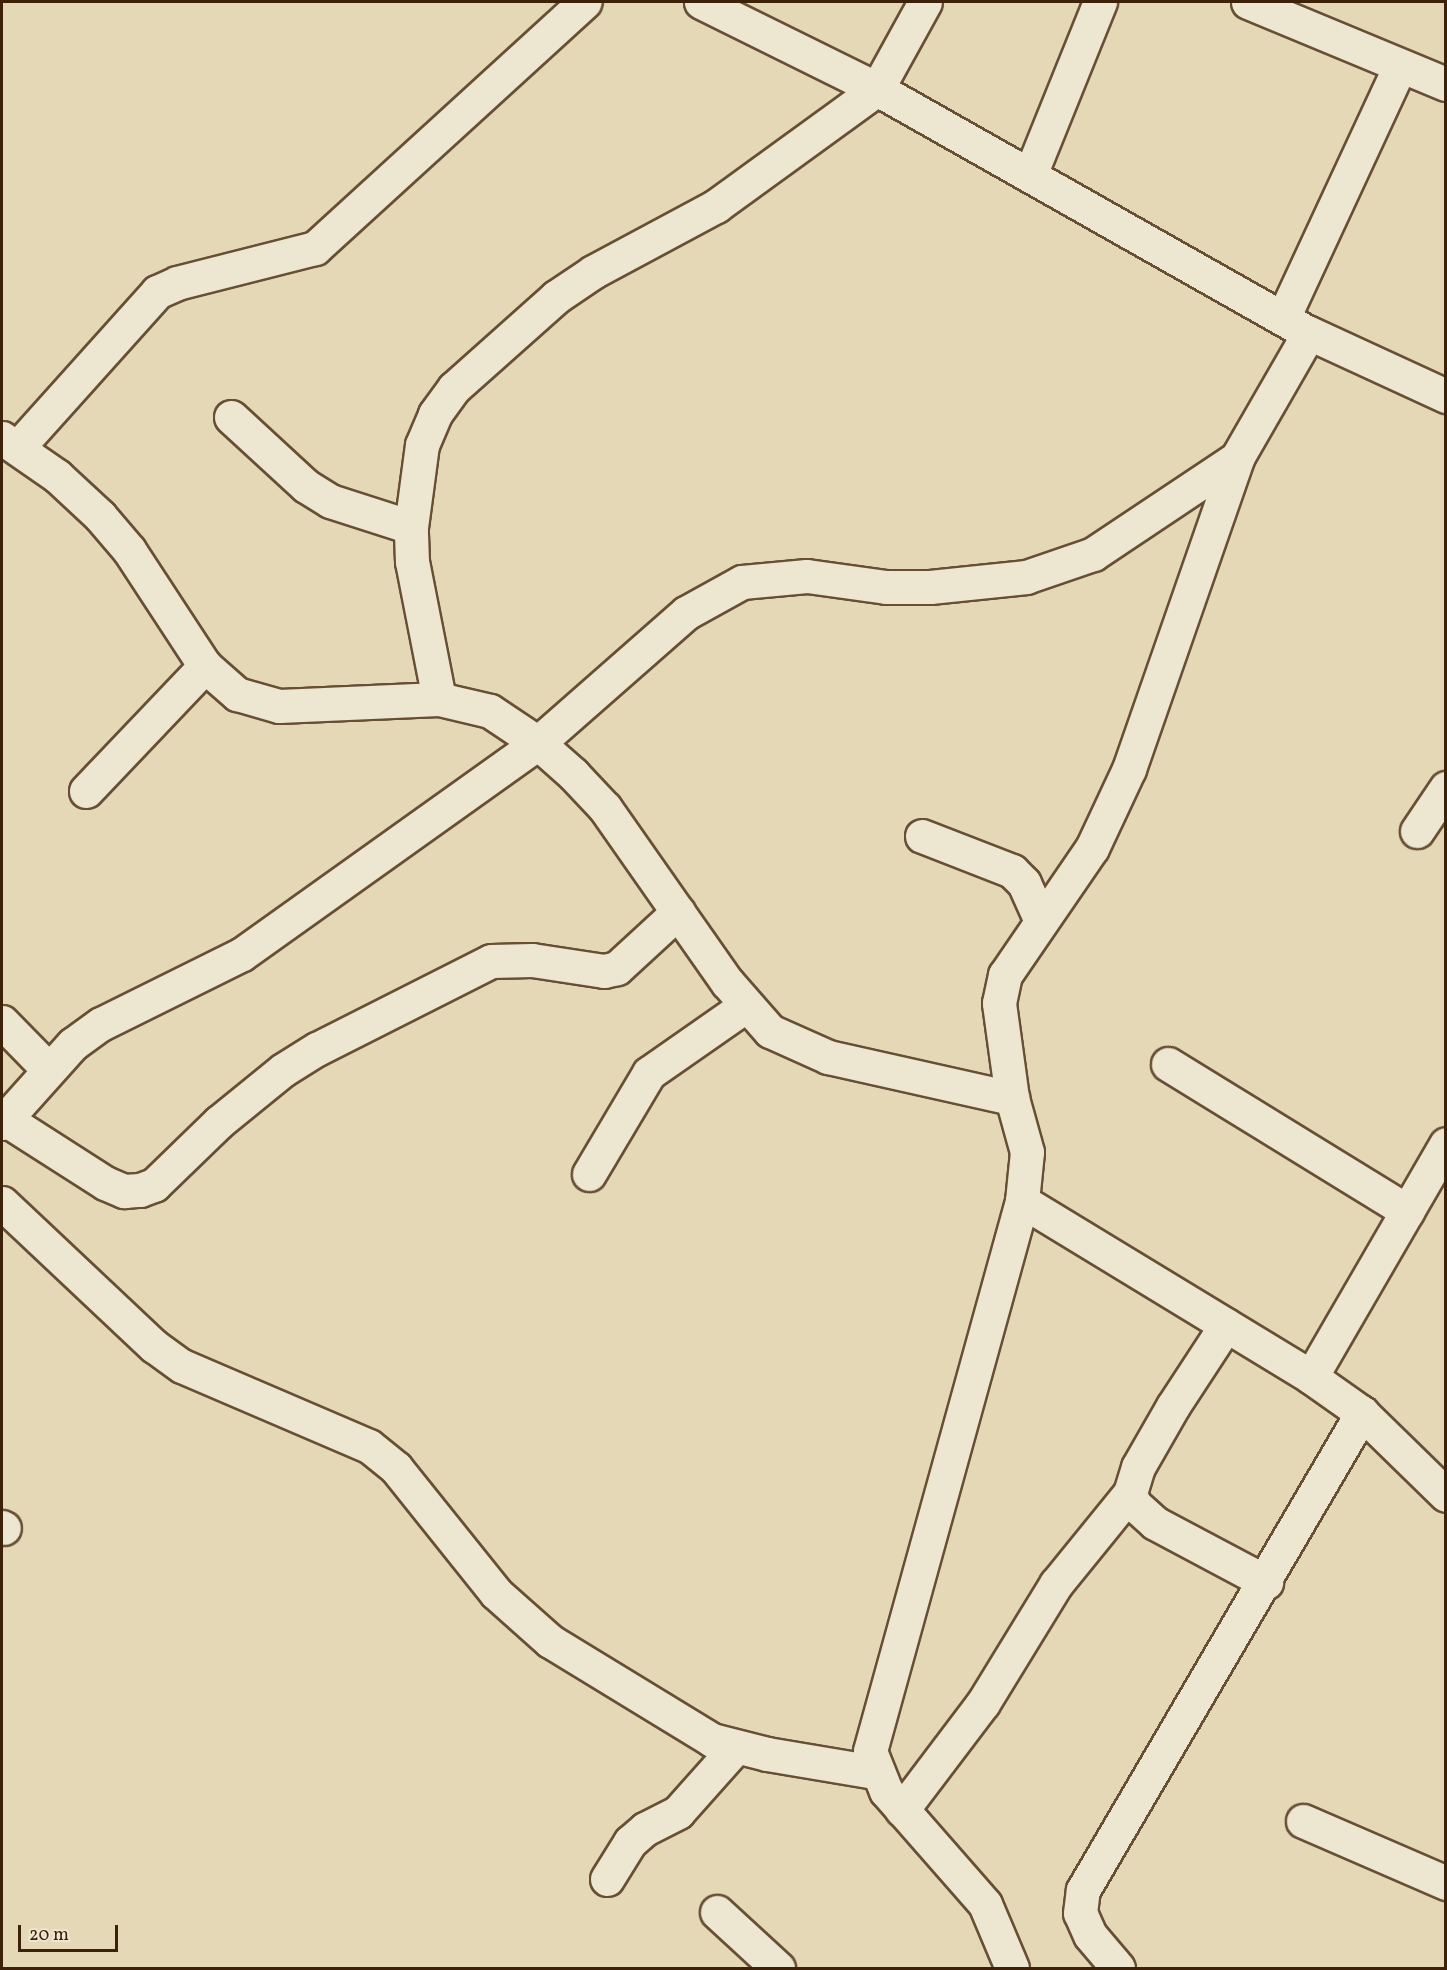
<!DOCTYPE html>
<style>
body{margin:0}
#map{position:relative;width:1447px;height:1970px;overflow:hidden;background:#e4d8b7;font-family:Vollkorn,serif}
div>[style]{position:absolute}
.roads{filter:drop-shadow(2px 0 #674f34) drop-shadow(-2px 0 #674f34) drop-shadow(0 2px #674f34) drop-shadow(0 -2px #674f34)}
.street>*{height:33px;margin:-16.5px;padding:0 16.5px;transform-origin:16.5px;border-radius:16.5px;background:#ede6d0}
.secondary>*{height:33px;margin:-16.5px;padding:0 16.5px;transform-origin:16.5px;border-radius:16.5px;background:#ede6d0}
span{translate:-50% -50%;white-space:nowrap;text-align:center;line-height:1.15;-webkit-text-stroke:4.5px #ede6d0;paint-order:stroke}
.frame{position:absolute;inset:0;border:3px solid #3d2109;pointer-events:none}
.scale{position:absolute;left:18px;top:1925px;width:100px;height:27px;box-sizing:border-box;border:3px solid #3d2109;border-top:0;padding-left:8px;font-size:18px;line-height:21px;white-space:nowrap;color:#3d2109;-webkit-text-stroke:4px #ede6d0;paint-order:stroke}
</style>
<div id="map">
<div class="roads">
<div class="street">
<div style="left:1248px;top:2px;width:214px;rotate:22.5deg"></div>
<div style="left:1030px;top:175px;width:187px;rotate:-68deg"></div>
<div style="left:1283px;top:318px;width:278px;rotate:-65.1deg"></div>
<div style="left:231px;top:417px;width:102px;rotate:42.6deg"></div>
<div style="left:306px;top:486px;width:28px;rotate:32deg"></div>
<div style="left:330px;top:501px;width:85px;rotate:17.8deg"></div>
<div style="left:2px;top:438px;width:67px;rotate:34.6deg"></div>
<div style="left:57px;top:476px;width:59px;rotate:42.9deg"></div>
<div style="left:100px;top:516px;width:45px;rotate:49.5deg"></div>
<div style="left:129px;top:550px;width:139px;rotate:56.8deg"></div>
<div style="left:205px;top:666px;width:43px;rotate:41.2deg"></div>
<div style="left:237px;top:694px;width:44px;rotate:15.9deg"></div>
<div style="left:279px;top:706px;width:160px;rotate:-2.5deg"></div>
<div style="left:439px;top:699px;width:52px;rotate:13.2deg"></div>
<div style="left:490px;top:711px;width:58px;rotate:33.7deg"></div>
<div style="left:538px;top:743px;width:47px;rotate:41.5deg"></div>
<div style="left:573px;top:774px;width:47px;rotate:46.7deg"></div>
<div style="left:605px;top:808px;width:213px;rotate:55deg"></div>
<div style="left:727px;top:982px;width:65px;rotate:48.7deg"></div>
<div style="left:770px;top:1031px;width:64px;rotate:24.1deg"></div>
<div style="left:828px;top:1057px;width:189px;rotate:12.6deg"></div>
<div style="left:19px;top:446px;width:207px;rotate:-48.1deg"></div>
<div style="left:157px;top:292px;width:22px;rotate:-24deg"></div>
<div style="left:177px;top:283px;width:142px;rotate:-14.2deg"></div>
<div style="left:315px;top:248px;width:365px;rotate:-42.4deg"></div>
<div style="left:439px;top:699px;width:140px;rotate:-101.1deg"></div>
<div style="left:412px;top:562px;width:35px;rotate:-92deg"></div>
<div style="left:411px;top:527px;width:83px;rotate:-82.4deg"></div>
<div style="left:422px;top:445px;width:34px;rotate:-67deg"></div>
<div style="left:435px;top:414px;width:32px;rotate:-54deg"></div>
<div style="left:454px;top:388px;width:137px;rotate:-41.7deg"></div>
<div style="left:556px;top:297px;width:45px;rotate:-34deg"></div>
<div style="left:593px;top:272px;width:140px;rotate:-28.2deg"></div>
<div style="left:716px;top:206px;width:199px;rotate:-36deg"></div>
<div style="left:877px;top:89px;width:99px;rotate:-61.1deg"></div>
<div style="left:86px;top:791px;width:173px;rotate:-46.4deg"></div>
<div style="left:1417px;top:831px;width:52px;rotate:-56deg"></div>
<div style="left:922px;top:836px;width:97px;rotate:21.3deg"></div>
<div style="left:1012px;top:871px;width:17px;rotate:45deg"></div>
<div style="left:1024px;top:883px;width:42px;rotate:65.9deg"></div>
<div style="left:2px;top:1022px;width:66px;rotate:45.6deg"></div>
<div style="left:1168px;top:1064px;width:281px;rotate:31.6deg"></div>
<div style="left:5px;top:1119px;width:119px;rotate:32.6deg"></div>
<div style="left:105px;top:1183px;width:21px;rotate:23deg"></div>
<div style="left:124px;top:1191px;width:16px;rotate:-4deg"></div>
<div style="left:140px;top:1190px;width:15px;rotate:-20deg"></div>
<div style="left:154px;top:1185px;width:91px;rotate:-44.1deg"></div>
<div style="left:219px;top:1122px;width:82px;rotate:-39.1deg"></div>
<div style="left:283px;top:1070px;width:40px;rotate:-32deg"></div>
<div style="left:317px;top:1049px;width:195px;rotate:-26.8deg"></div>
<div style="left:491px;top:961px;width:41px;rotate:-1.4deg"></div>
<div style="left:532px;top:960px;width:73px;rotate:8.7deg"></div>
<div style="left:604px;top:971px;width:13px;rotate:-13deg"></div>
<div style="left:617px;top:968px;width:83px;rotate:-42.6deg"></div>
<div style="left:2px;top:1123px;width:106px;rotate:-48.1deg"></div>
<div style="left:73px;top:1044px;width:34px;rotate:-36deg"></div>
<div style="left:101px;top:1024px;width:157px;rotate:-26.4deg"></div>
<div style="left:242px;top:954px;width:364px;rotate:-35.5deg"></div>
<div style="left:538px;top:743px;width:197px;rotate:-41.3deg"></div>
<div style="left:686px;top:613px;width:64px;rotate:-29deg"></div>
<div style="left:742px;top:582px;width:65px;rotate:-5.3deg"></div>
<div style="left:807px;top:576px;width:80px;rotate:7.9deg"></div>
<div style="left:886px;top:587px;width:44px"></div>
<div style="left:930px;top:587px;width:97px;rotate:-5.9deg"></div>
<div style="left:1026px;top:577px;width:71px;rotate:-18.9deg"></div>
<div style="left:1093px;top:554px;width:173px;rotate:-33.7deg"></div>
<div style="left:589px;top:1174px;width:117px;rotate:-59.3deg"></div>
<div style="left:649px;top:1073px;width:117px;rotate:-34.9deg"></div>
<div style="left:1022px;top:1201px;width:338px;rotate:31.3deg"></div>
<div style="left:1311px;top:1377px;width:62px;rotate:35.2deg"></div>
<div style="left:1362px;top:1413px;width:117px;rotate:44.3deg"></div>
<div style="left:2px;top:1203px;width:209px;rotate:43.3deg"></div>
<div style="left:154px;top:1346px;width:34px;rotate:36deg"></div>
<div style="left:182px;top:1366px;width:203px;rotate:23.2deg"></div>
<div style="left:369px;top:1446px;width:35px;rotate:39deg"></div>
<div style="left:396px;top:1468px;width:160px;rotate:51.3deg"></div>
<div style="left:496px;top:1593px;width:72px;rotate:41.6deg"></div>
<div style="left:550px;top:1641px;width:190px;rotate:31.4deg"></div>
<div style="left:712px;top:1740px;width:57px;rotate:14.3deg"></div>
<div style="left:767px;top:1754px;width:109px;rotate:9.5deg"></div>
<div style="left:1226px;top:1325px;width:97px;rotate:123.2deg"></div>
<div style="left:1173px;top:1406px;width:70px;rotate:119.8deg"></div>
<div style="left:1138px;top:1467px;width:27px;rotate:107deg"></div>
<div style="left:1130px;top:1493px;width:12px;rotate:70deg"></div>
<div style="left:1134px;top:1504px;width:28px;rotate:42deg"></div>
<div style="left:1155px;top:1523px;width:126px;rotate:28deg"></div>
<div style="left:1311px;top:1377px;width:269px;rotate:-59.9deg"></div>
<div style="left:2px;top:1527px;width:2px;rotate:27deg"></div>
<div style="left:902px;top:1810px;width:134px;rotate:-52.9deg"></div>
<div style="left:983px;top:1703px;width:140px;rotate:-58.5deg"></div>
<div style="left:1056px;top:1584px;width:117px;rotate:-50.9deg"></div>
<div style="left:1303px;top:1821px;width:156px;rotate:23.4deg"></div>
<div style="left:607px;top:1879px;width:44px;rotate:-58.1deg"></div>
<div style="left:630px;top:1842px;width:20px;rotate:-41deg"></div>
<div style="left:645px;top:1829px;width:37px;rotate:-27deg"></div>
<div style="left:678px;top:1812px;width:86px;rotate:-48.3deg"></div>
<div style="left:717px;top:1912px;width:83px;rotate:42.6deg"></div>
<div style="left:1012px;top:1968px;width:69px;rotate:-112.9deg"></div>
<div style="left:985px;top:1904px;width:150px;rotate:-131.2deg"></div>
<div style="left:886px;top:1791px;width:43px;rotate:-111.8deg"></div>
<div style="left:870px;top:1751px;width:571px;rotate:-74.55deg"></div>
<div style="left:1022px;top:1201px;width:49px;rotate:-84.2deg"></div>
<div style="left:1027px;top:1152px;width:56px;rotate:-105.5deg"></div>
<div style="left:1012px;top:1098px;width:96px;rotate:-97.8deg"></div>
<div style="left:999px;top:1003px;width:29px;rotate:-78deg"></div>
<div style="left:1005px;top:975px;width:154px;rotate:-55.6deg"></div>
<div style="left:1092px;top:848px;width:87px;rotate:-64.9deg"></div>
<div style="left:1129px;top:769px;width:329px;rotate:-70.8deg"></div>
<div style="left:1237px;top:458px;width:144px;rotate:-60.1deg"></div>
<div style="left:1118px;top:1968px;width:43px;rotate:-130.3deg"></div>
<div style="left:1090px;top:1935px;width:24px;rotate:-114deg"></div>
<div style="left:1080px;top:1913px;width:23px;rotate:-83deg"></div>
<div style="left:1083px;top:1890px;width:553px;rotate:-59.68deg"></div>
</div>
<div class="secondary">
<div style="left:701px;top:2px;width:196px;rotate:26.3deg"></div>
<div style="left:877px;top:89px;width:496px;rotate:29.5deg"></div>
<div style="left:1309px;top:333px;width:151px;rotate:24.7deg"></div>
</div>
</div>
<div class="frame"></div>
<div class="scale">20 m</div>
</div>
